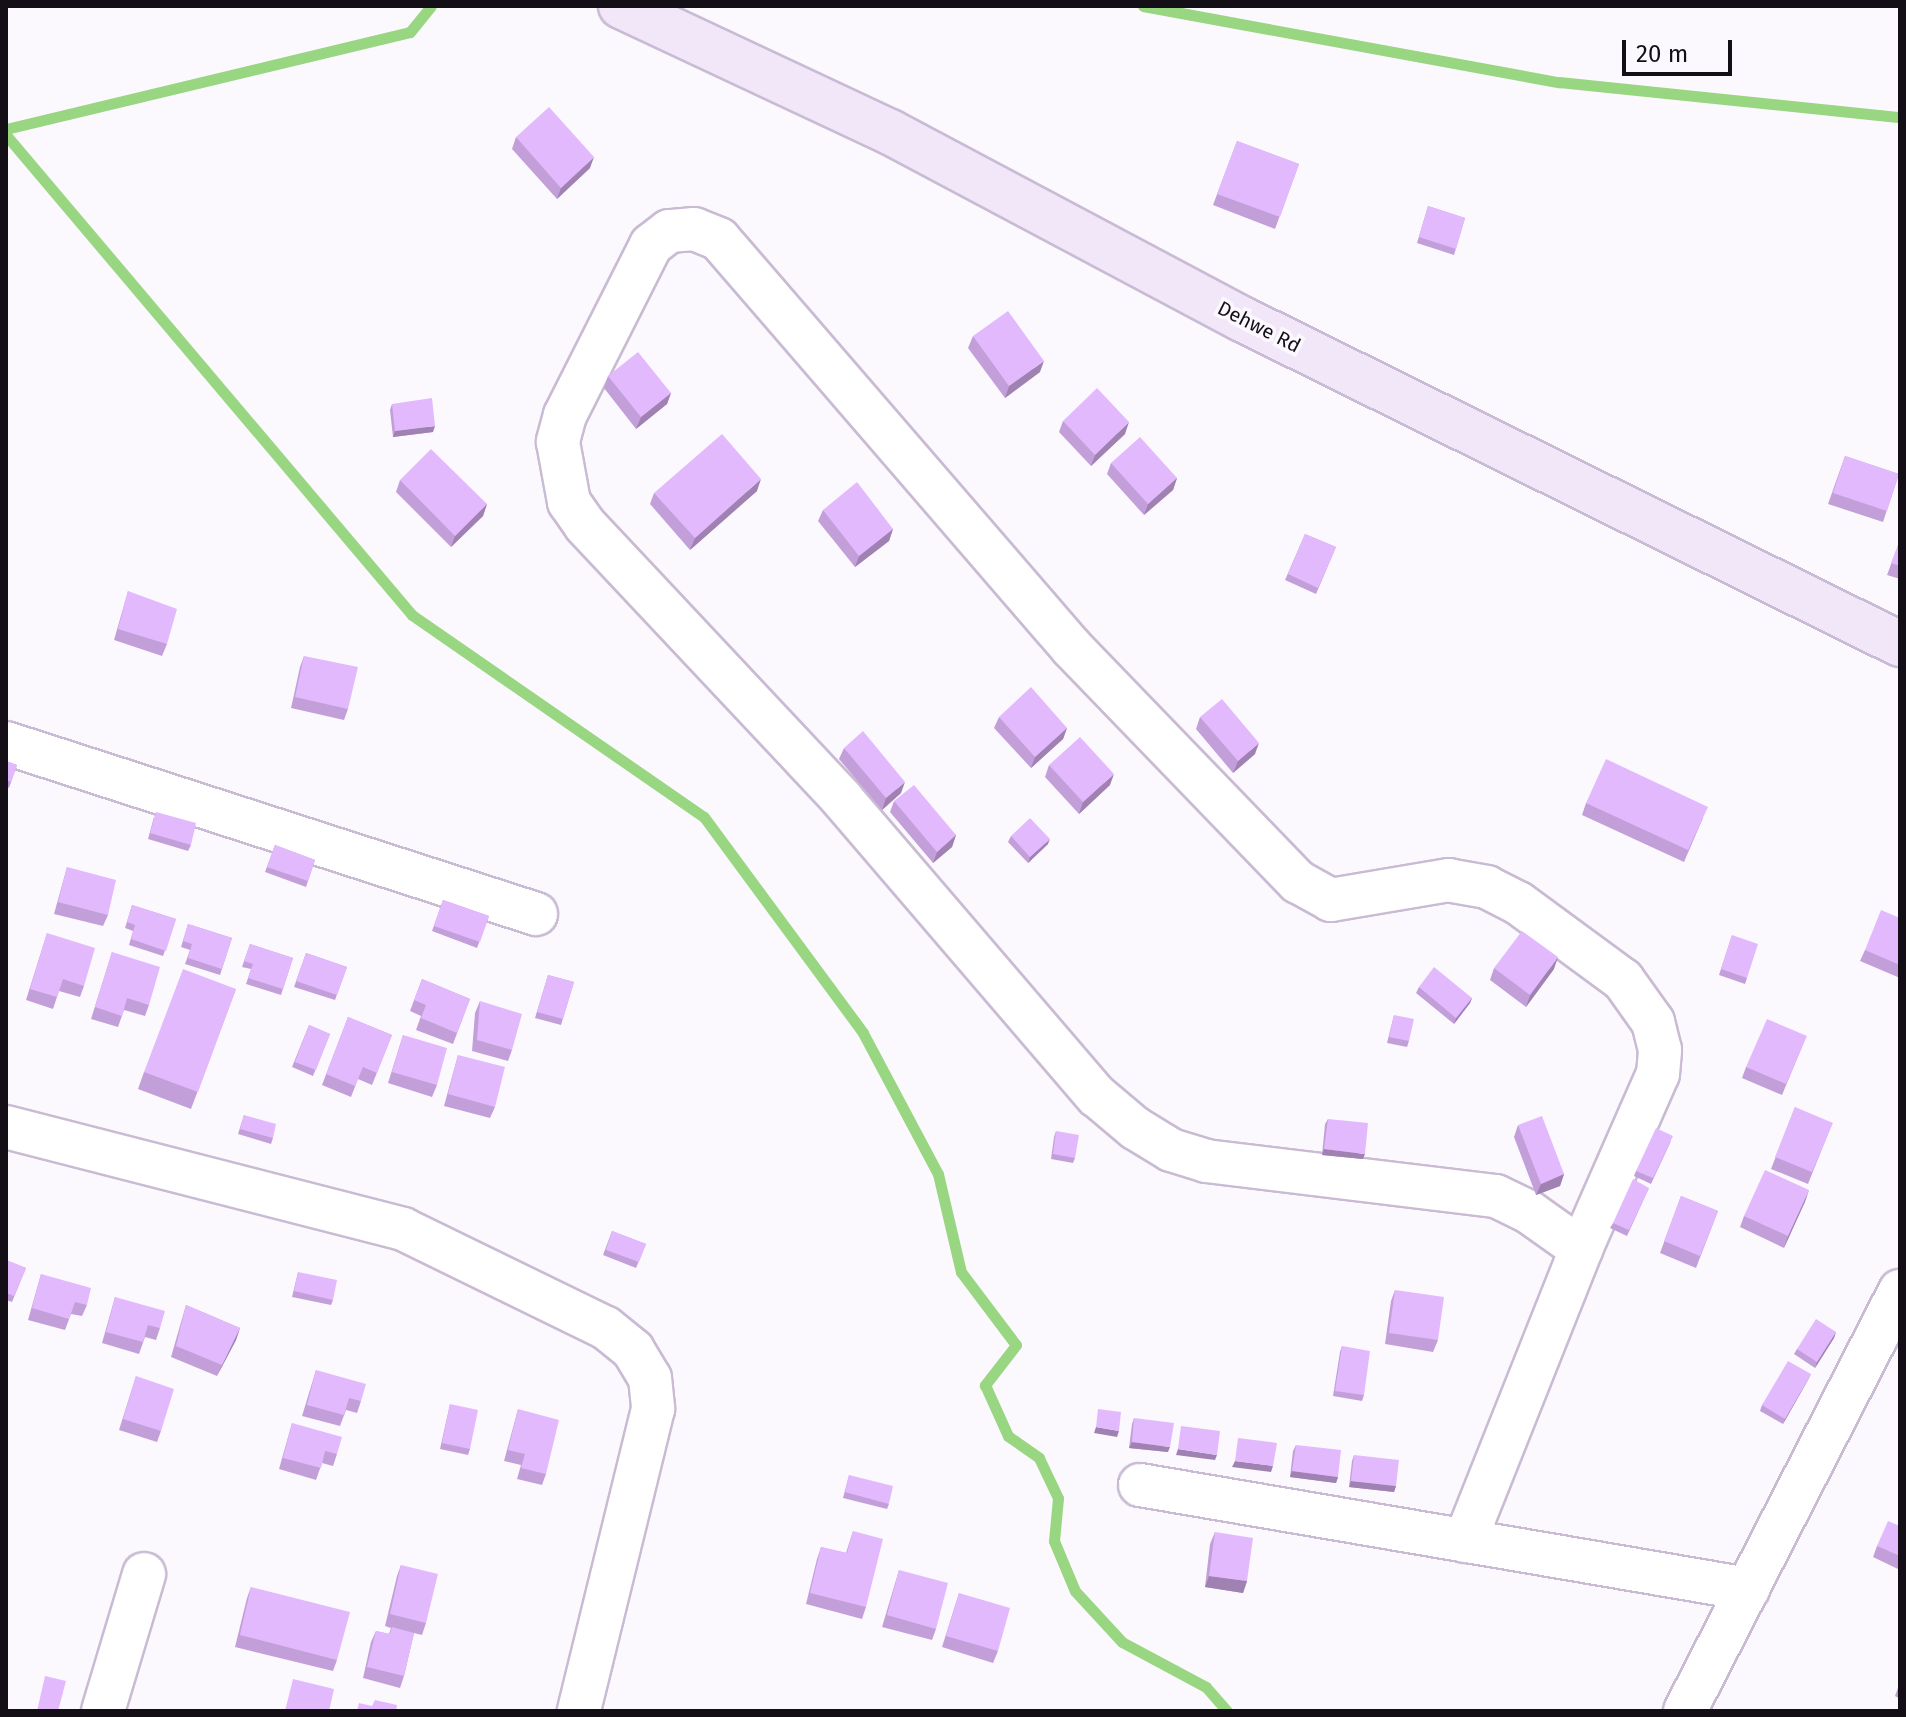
<!DOCTYPE html>
<style>
body{margin:0}
#map{position:relative;width:1906px;height:1717px;overflow:hidden;background:#fcf9fe;font-family:"Fira Sans",sans-serif}
div>[style]{position:absolute}
.stream>*{height:11px;margin:-5.5px;padding:0 5.5px;transform-origin:5.5px;border-radius:5.5px;background:#99d681}
.roads{filter:drop-shadow(2px 0 #c9bbd3) drop-shadow(-2px 0 #c9bbd3) drop-shadow(0 2px #c9bbd3) drop-shadow(0 -2px #c9bbd3)}
.street>*{height:42px;margin:-21px;padding:0 21px;transform-origin:21px;border-radius:21px;background:#fff}
.secondary>*{height:44px;margin:-22px;padding:0 22px;transform-origin:22px;border-radius:22px;background:#f2e7f9}
.wall>*{inset:0;background:#c39fda}
.shaded-wall>*{inset:0;background:#9f82b2}
.building>*{inset:0;background:#e3b9fe}
span{translate:-50% -50%;white-space:nowrap;text-align:center;line-height:1.15;-webkit-text-stroke:7px #fcf9fe;paint-order:stroke}
.street-label{font-size:20px;color:#140f17}
.frame{position:absolute;inset:0;border:8px solid #140f17;pointer-events:none}
.scale{position:absolute;left:1622px;top:40px;width:110px;height:36px;box-sizing:border-box;border:4px solid #140f17;border-top:0;padding-left:10px;font-size:24px;line-height:28px;white-space:nowrap;color:#140f17;-webkit-text-stroke:6px #fcf9fe;paint-order:stroke}
</style>
<div id="map">
<div class="stream">
<div style="left:1143px;top:6px;width:423px;rotate:10.4deg"></div>
<div style="left:1559px;top:82px;width:343px;rotate:5.9deg"></div>
<div style="left:6px;top:129px;width:415px;rotate:-13.5deg"></div>
<div style="left:410px;top:32px;width:33px;rotate:-51deg"></div>
<div style="left:6px;top:135px;width:629px;rotate:49.77deg"></div>
<div style="left:412px;top:615px;width:355px;rotate:34.7deg"></div>
<div style="left:704px;top:817px;width:268px;rotate:53.6deg"></div>
<div style="left:863px;top:1033px;width:160px;rotate:62deg"></div>
<div style="left:938px;top:1174px;width:101px;rotate:76.8deg"></div>
<div style="left:961px;top:1272px;width:91px;rotate:53deg"></div>
<div style="left:1016px;top:1345px;width:51px;rotate:127.8deg"></div>
<div style="left:985px;top:1385px;width:56px;rotate:65.7deg"></div>
<div style="left:1008px;top:1436px;width:38px;rotate:35deg"></div>
<div style="left:1039px;top:1458px;width:44px;rotate:64.6deg"></div>
<div style="left:1058px;top:1498px;width:43px;rotate:95.3deg"></div>
<div style="left:1054px;top:1541px;width:54px;rotate:67.2deg"></div>
<div style="left:1075px;top:1591px;width:69px;rotate:47.3deg"></div>
<div style="left:1122px;top:1642px;width:95px;rotate:28.2deg"></div>
<div style="left:1206px;top:1687px;width:32px;rotate:49deg"></div>
</div>
<div class="roads">
<div class="street">
<div style="left:6px;top:743px;width:557px;rotate:17.88deg"></div>
<div style="left:6px;top:1127px;width:410px;rotate:14.4deg"></div>
<div style="left:403px;top:1229px;width:226px;rotate:26deg"></div>
<div style="left:606px;top:1328px;width:35px;rotate:39deg"></div>
<div style="left:633px;top:1350px;width:33px;rotate:59deg"></div>
<div style="left:650px;top:1378px;width:31px;rotate:84deg"></div>
<div style="left:653px;top:1409px;width:311px;rotate:103.8deg"></div>
<div style="left:1140px;top:1485px;width:617px;rotate:9.71deg"></div>
<div style="left:1465px;top:1541px;width:314px;rotate:-68.3deg"></div>
<div style="left:1581px;top:1249px;width:191px;rotate:-66.3deg"></div>
<div style="left:1658px;top:1074px;width:24px;rotate:-85deg"></div>
<div style="left:1660px;top:1050px;width:29px;rotate:-104deg"></div>
<div style="left:1653px;top:1022px;width:52px;rotate:-125.5deg"></div>
<div style="left:1623px;top:980px;width:130px;rotate:-143.7deg"></div>
<div style="left:1518px;top:903px;width:35px;rotate:-153deg"></div>
<div style="left:1487px;top:887px;width:39px;rotate:-170deg"></div>
<div style="left:1449px;top:880px;width:120px;rotate:170.4deg"></div>
<div style="left:1331px;top:900px;width:38px;rotate:-151deg"></div>
<div style="left:1298px;top:882px;width:325px;rotate:-134deg"></div>
<div style="left:1072px;top:648px;width:540px;rotate:-130.8deg"></div>
<div style="left:719px;top:239px;width:27px;rotate:-158deg"></div>
<div style="left:694px;top:229px;width:25px;rotate:175deg"></div>
<div style="left:669px;top:231px;width:23px;rotate:142deg"></div>
<div style="left:651px;top:245px;width:191px;rotate:116.8deg"></div>
<div style="left:565px;top:415px;width:28px;rotate:105deg"></div>
<div style="left:558px;top:442px;width:61px;rotate:79.6deg"></div>
<div style="left:569px;top:502px;width:28px;rotate:55deg"></div>
<div style="left:585px;top:525px;width:376px;rotate:46.8deg"></div>
<div style="left:842px;top:799px;width:391px;rotate:49.4deg"></div>
<div style="left:1097px;top:1096px;width:50px;rotate:40.1deg"></div>
<div style="left:1135px;top:1128px;width:42px;rotate:31.4deg"></div>
<div style="left:1171px;top:1150px;width:37px;rotate:17deg"></div>
<div style="left:1206px;top:1161px;width:292px;rotate:6.9deg"></div>
<div style="left:1496px;top:1196px;width:37px;rotate:26deg"></div>
<div style="left:1529px;top:1212px;width:64px;rotate:35.4deg"></div>
<div style="left:103px;top:1711px;width:143px;rotate:-73.3deg"></div>
<div style="left:1685px;top:1711px;width:472px;rotate:-62.9deg"></div>
</div>
<div class="secondary">
<div style="left:621px;top:6px;width:297px;rotate:25.1deg"></div>
<div style="left:890px;top:132px;width:399px;rotate:28deg"></div>
<div style="left:1242px;top:319px;width:734px;rotate:26.29deg"></div>
</div>
</div>
<div class="wall">
<div style="clip-path:polygon(516px 137px,590px 168px,557px 199px,512px 149px)"></div>
<div style="clip-path:polygon(1237px 141px,1299px 164px,1275px 229px,1213px 205px)"></div>
<div style="clip-path:polygon(1428px 206px,1465px 218px,1454px 255px,1417px 243px)"></div>
<div style="clip-path:polygon(973px 336px,1040px 372px,1005px 398px,968px 348px)"></div>
<div style="clip-path:polygon(608px 376px,671px 393px,667px 404px,636px 429px,604px 388px)"></div>
<div style="clip-path:polygon(392px 404px,433px 432px,393px 437px,390px 410px)"></div>
<div style="clip-path:polygon(1063px 421px,1125px 434px,1091px 466px,1059px 432px)"></div>
<div style="clip-path:polygon(1845px 456px,1899px 474px,1883px 522px,1828px 504px)"></div>
<div style="clip-path:polygon(1111px 463px,1177px 478px,1173px 490px,1144px 515px,1107px 474px)"></div>
<div style="clip-path:polygon(400px 480px,487px 504px,483px 516px,451px 547px,396px 492px)"></div>
<div style="clip-path:polygon(757px 491px,690px 550px,650px 504px,654px 493px)"></div>
<div style="clip-path:polygon(823px 510px,893px 529px,889px 541px,855px 567px,818px 521px)"></div>
<div style="clip-path:polygon(1305px 534px,1336px 547px,1316px 594px,1285px 580px)"></div>
<div style="clip-path:polygon(1900px 540px,1900px 579px,1887px 575px)"></div>
<div style="clip-path:polygon(128px 591px,167px 644px,162px 656px,114px 640px)"></div>
<div style="clip-path:polygon(304px 656px,348px 709px,344px 720px,291px 708px,300px 667px)"></div>
<div style="clip-path:polygon(999px 717px,1067px 728px,1063px 739px,1031px 768px,994px 728px)"></div>
<div style="clip-path:polygon(1200px 717px,1255px 754px,1233px 773px,1196px 729px)"></div>
<div style="clip-path:polygon(844px 748px,901px 793px,882px 810px,839px 759px)"></div>
<div style="clip-path:polygon(6px 761px,17px 765px,9px 788px,6px 786px)"></div>
<div style="clip-path:polygon(1049px 765px,1110px 785px,1079px 814px,1045px 777px)"></div>
<div style="clip-path:polygon(894px 801px,956px 835px,952px 847px,933px 863px,890px 812px)"></div>
<div style="clip-path:polygon(1586px 803px,1703px 818px,1684px 862px,1582px 815px)"></div>
<div style="clip-path:polygon(154px 817px,191px 845px,188px 851px,148px 839px)"></div>
<div style="clip-path:polygon(1011px 836px,1048px 844px,1028px 863px,1008px 842px)"></div>
<div style="clip-path:polygon(275px 845px,315px 860px,306px 887px,265px 872px)"></div>
<div style="clip-path:polygon(67px 867px,108px 915px,103px 926px,54px 914px)"></div>
<div style="clip-path:polygon(443px 900px,489px 916px,477px 948px,432px 931px)"></div>
<div style="clip-path:polygon(132px 905px,176px 919px,163px 956px,129px 945px,133px 931px,125px 928px)"></div>
<div style="clip-path:polygon(1900px 918px,1900px 978px,1860px 961px,1865px 950px)"></div>
<div style="clip-path:polygon(188px 924px,232px 938px,220px 975px,185px 964px,190px 950px,181px 947px)"></div>
<div style="clip-path:polygon(47px 933px,84px 986px,80px 997px,59px 991px,53px 1009px,26px 1000px)"></div>
<div style="clip-path:polygon(1732px 935px,1747px 978px,1745px 984px,1719px 975px)"></div>
<div style="clip-path:polygon(250px 944px,293px 958px,281px 995px,246px 984px,251px 969px,242px 967px)"></div>
<div style="clip-path:polygon(112px 952px,149px 1005px,145px 1016px,124px 1010px,118px 1027px,91px 1019px)"></div>
<div style="clip-path:polygon(306px 953px,347px 967px,335px 1000px,294px 987px)"></div>
<div style="clip-path:polygon(1494px 968px,1554px 969px,1526px 1007px,1490px 980px)"></div>
<div style="clip-path:polygon(548px 975px,574px 982px,561px 1025px,535px 1018px)"></div>
<div style="clip-path:polygon(422px 979px,470px 999px,453px 1044px,416px 1030px,421px 1016px,410px 1011px)"></div>
<div style="clip-path:polygon(1419px 987px,1472px 998px,1470px 1003px,1454px 1024px,1416px 993px)"></div>
<div style="clip-path:polygon(236px 989px,191px 1109px,138px 1089px,144px 1072px)"></div>
<div style="clip-path:polygon(480px 1001px,512px 1050px,508px 1061px,472px 1051px,475px 1013px)"></div>
<div style="clip-path:polygon(1394px 1015px,1409px 1041px,1407px 1047px,1387px 1043px)"></div>
<div style="clip-path:polygon(348px 1017px,392px 1035px,372px 1085px,358px 1079px,351px 1097px,322px 1085px)"></div>
<div style="clip-path:polygon(309px 1025px,330px 1034px,313px 1076px,292px 1067px)"></div>
<div style="clip-path:polygon(403px 1035px,437px 1085px,432px 1097px,388px 1083px)"></div>
<div style="clip-path:polygon(1802px 1047px,1782px 1095px,1742px 1078px,1746px 1067px)"></div>
<div style="clip-path:polygon(458px 1055px,495px 1107px,490px 1118px,444px 1106px)"></div>
<div style="clip-path:polygon(1795px 1107px,1828px 1134px,1808px 1184px,1771px 1169px)"></div>
<div style="clip-path:polygon(244px 1115px,273px 1138px,271px 1144px,238px 1134px)"></div>
<div style="clip-path:polygon(1328px 1119px,1363px 1159px,1322px 1155px,1325px 1124px)"></div>
<div style="clip-path:polygon(1518px 1125px,1564px 1174px,1560px 1186px,1536px 1195px,1514px 1137px)"></div>
<div style="clip-path:polygon(1056px 1131px,1075px 1158px,1073px 1163px,1051px 1159px,1054px 1137px)"></div>
<div style="clip-path:polygon(1671px 1141px,1651px 1184px,1634px 1176px,1636px 1171px)"></div>
<div style="clip-path:polygon(1649px 1188px,1627px 1236px,1610px 1228px,1613px 1223px)"></div>
<div style="clip-path:polygon(1809px 1190px,1784px 1248px,1740px 1227px,1744px 1216px)"></div>
<div style="clip-path:polygon(1681px 1196px,1718px 1211px,1696px 1268px,1660px 1253px)"></div>
<div style="clip-path:polygon(612px 1231px,646px 1244px,636px 1268px,603px 1255px)"></div>
<div style="clip-path:polygon(6px 1260px,26px 1268px,12px 1302px,6px 1300px)"></div>
<div style="clip-path:polygon(298px 1272px,333px 1300px,331px 1305px,292px 1297px)"></div>
<div style="clip-path:polygon(41px 1274px,87px 1305px,82px 1316px,71px 1314px,65px 1330px,28px 1320px)"></div>
<div style="clip-path:polygon(1395px 1290px,1438px 1340px,1433px 1352px,1385px 1344px,1391px 1301px)"></div>
<div style="clip-path:polygon(115px 1297px,160px 1328px,156px 1340px,145px 1337px,139px 1354px,102px 1343px)"></div>
<div style="clip-path:polygon(186px 1305px,240px 1328px,236px 1340px,217px 1376px,171px 1357px)"></div>
<div style="clip-path:polygon(1836px 1332px,1834px 1338px,1815px 1368px,1794px 1354px,1797px 1349px)"></div>
<div style="clip-path:polygon(1342px 1346px,1364px 1395px,1362px 1401px,1333px 1396px,1340px 1352px)"></div>
<div style="clip-path:polygon(316px 1370px,361px 1401px,357px 1413px,346px 1410px,340px 1426px,302px 1416px)"></div>
<div style="clip-path:polygon(1811px 1374px,1783px 1424px,1760px 1411px,1762px 1405px)"></div>
<div style="clip-path:polygon(136px 1376px,161px 1431px,157px 1442px,119px 1430px)"></div>
<div style="clip-path:polygon(450px 1404px,470px 1449px,468px 1455px,440px 1449px)"></div>
<div style="clip-path:polygon(518px 1409px,546px 1474px,542px 1485px,517px 1479px,521px 1465px,504px 1461px)"></div>
<div style="clip-path:polygon(1134px 1418px,1168px 1452px,1129px 1448px,1132px 1424px)"></div>
<div style="clip-path:polygon(292px 1423px,337px 1454px,333px 1466px,322px 1463px,316px 1480px,279px 1469px)"></div>
<div style="clip-path:polygon(1296px 1445px,1338px 1477px,1336px 1483px,1290px 1477px,1293px 1451px)"></div>
<div style="clip-path:polygon(1354px 1455px,1396px 1486px,1394px 1492px,1349px 1487px,1352px 1461px)"></div>
<div style="clip-path:polygon(849px 1475px,889px 1504px,887px 1509px,843px 1498px)"></div>
<div style="clip-path:polygon(1900px 1526px,1900px 1570px,1873px 1557px,1877px 1546px)"></div>
<div style="clip-path:polygon(853px 1531px,866px 1607px,862px 1619px,806px 1604px,817px 1559px,821px 1547px,846px 1553px)"></div>
<div style="clip-path:polygon(1215px 1532px,1247px 1581px,1243px 1593px,1205px 1587px,1210px 1544px)"></div>
<div style="clip-path:polygon(401px 1565px,426px 1623px,422px 1635px,414px 1633px,404px 1676px,400px 1688px,363px 1678px,371px 1642px,376px 1631px,389px 1634px,391px 1628px,385px 1626px,397px 1576px)"></div>
<div style="clip-path:polygon(899px 1570px,936px 1629px,932px 1640px,882px 1627px)"></div>
<div style="clip-path:polygon(251px 1587px,337px 1660px,333px 1671px,235px 1647px,247px 1598px)"></div>
<div style="clip-path:polygon(959px 1593px,998px 1651px,993px 1663px,942px 1647px)"></div>
<div style="clip-path:polygon(1900px 1682px,1900px 1699px,1895px 1696px)"></div>
</div>
<div class="shaded-wall">
<div style="clip-path:polygon(594px 157px,590px 168px,557px 199px,561px 188px)"></div>
<div style="clip-path:polygon(1044px 361px,1040px 372px,1005px 398px,1009px 386px)"></div>
<div style="clip-path:polygon(671px 393px,667px 404px,636px 429px,641px 417px)"></div>
<div style="clip-path:polygon(1129px 422px,1125px 434px,1091px 466px,1095px 455px)"></div>
<div style="clip-path:polygon(435px 426px,433px 432px,393px 437px,395px 431px)"></div>
<div style="clip-path:polygon(1177px 478px,1173px 490px,1144px 515px,1148px 504px)"></div>
<div style="clip-path:polygon(761px 479px,757px 491px,690px 550px,695px 538px)"></div>
<div style="clip-path:polygon(487px 504px,483px 516px,451px 547px,455px 536px)"></div>
<div style="clip-path:polygon(893px 529px,889px 541px,855px 567px,859px 556px)"></div>
<div style="clip-path:polygon(1067px 728px,1063px 739px,1031px 768px,1035px 757px)"></div>
<div style="clip-path:polygon(1259px 743px,1255px 754px,1233px 773px,1238px 761px)"></div>
<div style="clip-path:polygon(1114px 774px,1110px 785px,1079px 814px,1083px 802px)"></div>
<div style="clip-path:polygon(905px 782px,901px 793px,882px 810px,886px 798px)"></div>
<div style="clip-path:polygon(956px 835px,952px 847px,933px 863px,937px 852px)"></div>
<div style="clip-path:polygon(1050px 839px,1048px 844px,1028px 863px,1030px 857px)"></div>
<div style="clip-path:polygon(1558px 957px,1554px 969px,1526px 1007px,1530px 995px)"></div>
<div style="clip-path:polygon(1472px 998px,1470px 1003px,1454px 1024px,1456px 1018px)"></div>
<div style="clip-path:polygon(1324px 1149px,1365px 1154px,1363px 1159px,1322px 1155px)"></div>
<div style="clip-path:polygon(1564px 1174px,1560px 1186px,1536px 1195px,1541px 1184px)"></div>
<div style="clip-path:polygon(1809px 1190px,1805px 1202px,1784px 1248px,1788px 1236px)"></div>
<div style="clip-path:polygon(240px 1328px,236px 1340px,217px 1376px,222px 1365px)"></div>
<div style="clip-path:polygon(1836px 1332px,1834px 1338px,1815px 1368px,1817px 1362px)"></div>
<div style="clip-path:polygon(1811px 1374px,1808px 1380px,1783px 1424px,1785px 1419px)"></div>
<div style="clip-path:polygon(1096px 1427px,1119px 1431px,1117px 1437px,1094px 1433px)"></div>
<div style="clip-path:polygon(1132px 1442px,1170px 1447px,1168px 1452px,1129px 1448px)"></div>
<div style="clip-path:polygon(1178px 1449px,1217px 1455px,1215px 1460px,1176px 1455px)"></div>
<div style="clip-path:polygon(1235px 1461px,1273px 1466px,1271px 1472px,1232px 1467px)"></div>
<div style="clip-path:polygon(1292px 1471px,1338px 1477px,1336px 1483px,1290px 1477px)"></div>
<div style="clip-path:polygon(1351px 1481px,1396px 1486px,1394px 1492px,1349px 1487px)"></div>
<div style="clip-path:polygon(1209px 1576px,1247px 1581px,1243px 1593px,1205px 1587px)"></div>
</div>
<div class="building">
<div style="clip-path:polygon(549px 107px,594px 157px,561px 188px,516px 137px)"></div>
<div style="clip-path:polygon(1237px 141px,1299px 164px,1280px 217px,1217px 194px)"></div>
<div style="clip-path:polygon(1428px 206px,1465px 218px,1456px 249px,1419px 237px)"></div>
<div style="clip-path:polygon(1008px 311px,1044px 361px,1009px 386px,973px 336px)"></div>
<div style="clip-path:polygon(638px 352px,671px 393px,641px 417px,608px 376px)"></div>
<div style="clip-path:polygon(1097px 388px,1129px 422px,1095px 455px,1063px 421px)"></div>
<div style="clip-path:polygon(432px 398px,435px 426px,395px 431px,392px 404px)"></div>
<div style="clip-path:polygon(722px 434px,761px 479px,695px 538px,654px 493px)"></div>
<div style="clip-path:polygon(1140px 437px,1177px 478px,1148px 504px,1111px 463px)"></div>
<div style="clip-path:polygon(431px 449px,487px 504px,455px 536px,400px 480px)"></div>
<div style="clip-path:polygon(1845px 456px,1899px 474px,1887px 511px,1833px 493px)"></div>
<div style="clip-path:polygon(857px 482px,893px 529px,859px 556px,823px 510px)"></div>
<div style="clip-path:polygon(1305px 534px,1336px 547px,1318px 588px,1288px 574px)"></div>
<div style="clip-path:polygon(1900px 540px,1900px 566px,1891px 563px)"></div>
<div style="clip-path:polygon(128px 591px,177px 609px,167px 644px,118px 629px)"></div>
<div style="clip-path:polygon(304px 656px,358px 667px,348px 709px,295px 697px)"></div>
<div style="clip-path:polygon(1031px 687px,1067px 728px,1035px 757px,999px 717px)"></div>
<div style="clip-path:polygon(1222px 699px,1259px 743px,1238px 761px,1200px 717px)"></div>
<div style="clip-path:polygon(863px 731px,905px 782px,886px 798px,844px 748px)"></div>
<div style="clip-path:polygon(1080px 737px,1114px 774px,1083px 802px,1049px 765px)"></div>
<div style="clip-path:polygon(1606px 759px,1708px 807px,1688px 850px,1586px 803px)"></div>
<div style="clip-path:polygon(6px 761px,17px 765px,11px 782px,6px 780px)"></div>
<div style="clip-path:polygon(914px 785px,956px 835px,937px 852px,894px 801px)"></div>
<div style="clip-path:polygon(156px 812px,196px 823px,191px 845px,150px 833px)"></div>
<div style="clip-path:polygon(1030px 818px,1050px 839px,1030px 857px,1011px 836px)"></div>
<div style="clip-path:polygon(275px 845px,315px 860px,308px 881px,267px 867px)"></div>
<div style="clip-path:polygon(67px 867px,116px 880px,108px 915px,58px 902px)"></div>
<div style="clip-path:polygon(443px 900px,489px 916px,480px 942px,434px 926px)"></div>
<div style="clip-path:polygon(132px 905px,176px 919px,166px 951px,131px 939px,135px 925px,127px 922px)"></div>
<div style="clip-path:polygon(1881px 910px,1900px 918px,1900px 965px,1865px 950px)"></div>
<div style="clip-path:polygon(188px 924px,232px 938px,222px 969px,188px 958px,192px 944px,183px 941px)"></div>
<div style="clip-path:polygon(1522px 931px,1558px 957px,1530px 995px,1494px 968px)"></div>
<div style="clip-path:polygon(47px 933px,95px 948px,84px 986px,63px 979px,57px 997px,30px 989px)"></div>
<div style="clip-path:polygon(1732px 935px,1758px 944px,1747px 978px,1721px 969px)"></div>
<div style="clip-path:polygon(250px 944px,293px 958px,283px 989px,248px 978px,253px 964px,244px 961px)"></div>
<div style="clip-path:polygon(112px 952px,160px 967px,149px 1005px,127px 998px,122px 1016px,95px 1007px)"></div>
<div style="clip-path:polygon(306px 953px,347px 967px,337px 995px,296px 981px)"></div>
<div style="clip-path:polygon(1434px 967px,1472px 998px,1456px 1018px,1419px 987px)"></div>
<div style="clip-path:polygon(183px 969px,236px 989px,198px 1092px,144px 1072px)"></div>
<div style="clip-path:polygon(548px 975px,574px 982px,563px 1019px,537px 1012px)"></div>
<div style="clip-path:polygon(422px 979px,470px 999px,457px 1033px,421px 1018px,426px 1005px,414px 1000px)"></div>
<div style="clip-path:polygon(480px 1001px,522px 1014px,512px 1050px,477px 1040px)"></div>
<div style="clip-path:polygon(1394px 1015px,1414px 1019px,1409px 1041px,1389px 1037px)"></div>
<div style="clip-path:polygon(348px 1017px,392px 1035px,377px 1073px,363px 1067px,355px 1086px,326px 1074px)"></div>
<div style="clip-path:polygon(1767px 1019px,1807px 1036px,1786px 1084px,1746px 1067px)"></div>
<div style="clip-path:polygon(309px 1025px,330px 1034px,316px 1070px,295px 1062px)"></div>
<div style="clip-path:polygon(403px 1035px,447px 1048px,437px 1085px,392px 1072px)"></div>
<div style="clip-path:polygon(458px 1055px,505px 1067px,495px 1107px,448px 1094px)"></div>
<div style="clip-path:polygon(1795px 1107px,1833px 1123px,1812px 1172px,1775px 1157px)"></div>
<div style="clip-path:polygon(244px 1115px,276px 1124px,273px 1138px,240px 1129px)"></div>
<div style="clip-path:polygon(1542px 1116px,1564px 1174px,1541px 1184px,1518px 1125px)"></div>
<div style="clip-path:polygon(1328px 1119px,1368px 1123px,1365px 1154px,1324px 1149px)"></div>
<div style="clip-path:polygon(1656px 1128px,1673px 1136px,1653px 1178px,1636px 1171px)"></div>
<div style="clip-path:polygon(1056px 1131px,1079px 1135px,1075px 1158px,1053px 1154px)"></div>
<div style="clip-path:polygon(1765px 1170px,1809px 1190px,1788px 1236px,1744px 1216px)"></div>
<div style="clip-path:polygon(1633px 1179px,1649px 1188px,1629px 1230px,1613px 1223px)"></div>
<div style="clip-path:polygon(1681px 1196px,1718px 1211px,1700px 1256px,1664px 1241px)"></div>
<div style="clip-path:polygon(612px 1231px,646px 1244px,639px 1262px,606px 1250px)"></div>
<div style="clip-path:polygon(6px 1260px,26px 1268px,14px 1296px,6px 1293px)"></div>
<div style="clip-path:polygon(298px 1272px,337px 1280px,333px 1300px,294px 1291px)"></div>
<div style="clip-path:polygon(41px 1274px,91px 1288px,87px 1305px,75px 1302px,69px 1319px,32px 1308px)"></div>
<div style="clip-path:polygon(1395px 1290px,1444px 1297px,1438px 1340px,1389px 1333px)"></div>
<div style="clip-path:polygon(115px 1297px,165px 1311px,160px 1328px,148px 1325px,143px 1342px,106px 1332px)"></div>
<div style="clip-path:polygon(186px 1305px,240px 1328px,222px 1365px,176px 1346px)"></div>
<div style="clip-path:polygon(1816px 1319px,1836px 1332px,1817px 1362px,1797px 1349px)"></div>
<div style="clip-path:polygon(1342px 1346px,1370px 1351px,1364px 1395px,1335px 1391px)"></div>
<div style="clip-path:polygon(1788px 1361px,1811px 1374px,1785px 1419px,1762px 1405px)"></div>
<div style="clip-path:polygon(316px 1370px,366px 1384px,361px 1401px,349px 1398px,344px 1415px,307px 1405px)"></div>
<div style="clip-path:polygon(136px 1376px,174px 1389px,161px 1431px,123px 1419px)"></div>
<div style="clip-path:polygon(450px 1404px,478px 1410px,470px 1449px,442px 1443px)"></div>
<div style="clip-path:polygon(518px 1409px,559px 1420px,546px 1474px,521px 1468px,525px 1454px,508px 1450px)"></div>
<div style="clip-path:polygon(1098px 1409px,1121px 1412px,1119px 1431px,1096px 1427px)"></div>
<div style="clip-path:polygon(1134px 1418px,1174px 1423px,1170px 1447px,1132px 1442px)"></div>
<div style="clip-path:polygon(292px 1423px,342px 1437px,337px 1454px,325px 1451px,321px 1468px,283px 1458px)"></div>
<div style="clip-path:polygon(1181px 1426px,1220px 1431px,1217px 1455px,1178px 1449px)"></div>
<div style="clip-path:polygon(1238px 1438px,1277px 1443px,1273px 1466px,1235px 1461px)"></div>
<div style="clip-path:polygon(1296px 1445px,1341px 1450px,1338px 1477px,1292px 1471px)"></div>
<div style="clip-path:polygon(1354px 1455px,1399px 1460px,1396px 1486px,1351px 1481px)"></div>
<div style="clip-path:polygon(849px 1475px,893px 1486px,889px 1504px,845px 1492px)"></div>
<div style="clip-path:polygon(1888px 1521px,1900px 1526px,1900px 1556px,1877px 1546px)"></div>
<div style="clip-path:polygon(853px 1531px,883px 1539px,866px 1607px,810px 1593px,821px 1547px,847px 1553px)"></div>
<div style="clip-path:polygon(1215px 1532px,1253px 1538px,1247px 1581px,1209px 1576px)"></div>
<div style="clip-path:polygon(401px 1565px,438px 1574px,426px 1623px,390px 1614px)"></div>
<div style="clip-path:polygon(899px 1570px,948px 1583px,936px 1629px,887px 1615px)"></div>
<div style="clip-path:polygon(251px 1587px,350px 1612px,337px 1660px,240px 1635px)"></div>
<div style="clip-path:polygon(959px 1593px,1010px 1608px,998px 1651px,946px 1636px)"></div>
<div style="clip-path:polygon(392px 1627px,414px 1633px,404px 1676px,367px 1667px,376px 1631px,390px 1634px)"></div>
<div style="clip-path:polygon(45px 1676px,66px 1681px,58px 1711px,37px 1711px)"></div>
<div style="clip-path:polygon(293px 1679px,334px 1689px,329px 1711px,285px 1711px)"></div>
<div style="clip-path:polygon(375px 1700px,397px 1705px,396px 1711px,357px 1711px,359px 1703px,372px 1706px)"></div>
</div>
<div class="street-label">
<span style="left:1259px;top:327px;rotate:27deg">Dehwe Rd</span>
</div>
<div class="frame"></div>
<div class="scale">20 m</div>
</div>
